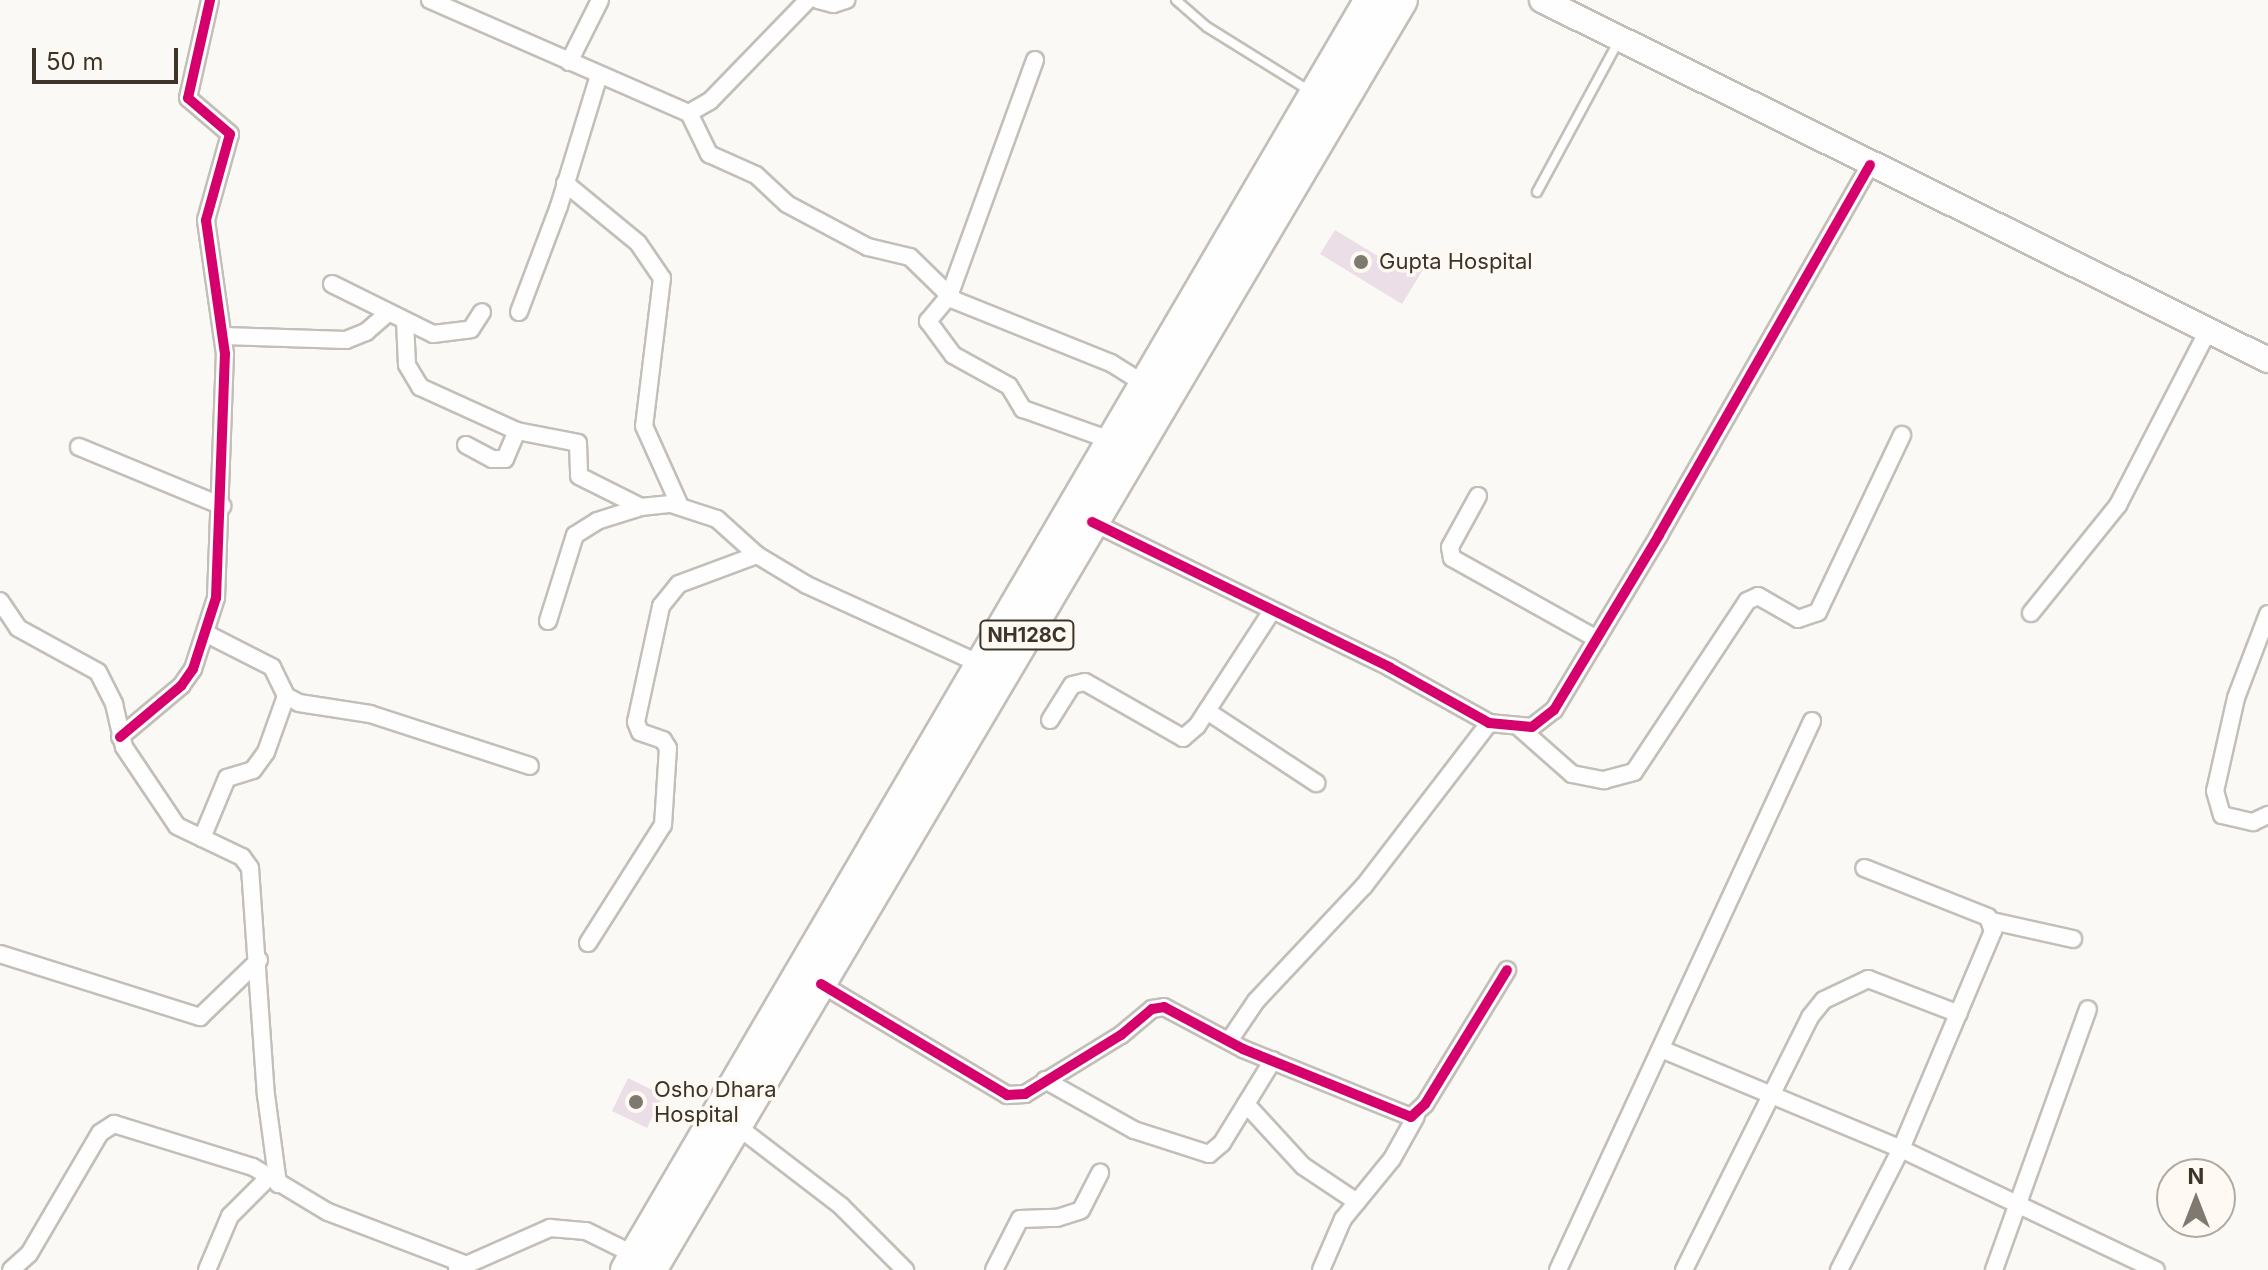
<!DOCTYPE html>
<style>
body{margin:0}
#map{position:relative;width:2268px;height:1270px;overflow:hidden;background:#fbf9f6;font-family:Inter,sans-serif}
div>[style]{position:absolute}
.building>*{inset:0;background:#ebdee6}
.roads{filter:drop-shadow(2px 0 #c3bfb8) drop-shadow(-2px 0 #c3bfb8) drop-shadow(0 2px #c3bfb8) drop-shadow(0 -2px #c3bfb8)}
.lane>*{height:8px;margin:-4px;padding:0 4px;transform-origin:4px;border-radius:4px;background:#fefefe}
.street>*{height:16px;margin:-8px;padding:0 8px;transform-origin:8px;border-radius:8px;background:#fefefe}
.secondary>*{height:24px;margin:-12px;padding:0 12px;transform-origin:12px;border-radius:12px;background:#fefefe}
.highway>*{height:30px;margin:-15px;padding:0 15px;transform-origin:15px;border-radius:15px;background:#fefefe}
.cycleway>*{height:10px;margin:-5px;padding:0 5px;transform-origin:5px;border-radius:5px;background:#d6006c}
.dots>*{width:22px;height:22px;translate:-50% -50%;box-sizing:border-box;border:4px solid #fef9f3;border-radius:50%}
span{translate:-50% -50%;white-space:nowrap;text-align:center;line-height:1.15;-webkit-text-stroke:7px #fef9f3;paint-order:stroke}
.shield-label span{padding:2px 6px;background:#fef9f3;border:2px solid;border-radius:6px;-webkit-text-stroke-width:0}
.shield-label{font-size:20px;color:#3c3428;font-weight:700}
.poi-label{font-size:22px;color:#3c3428}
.left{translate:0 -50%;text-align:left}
.north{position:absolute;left:2156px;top:1158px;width:80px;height:80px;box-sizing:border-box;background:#fef9f3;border:2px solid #b0aaa2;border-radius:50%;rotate:0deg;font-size:22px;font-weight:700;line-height:32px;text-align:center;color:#3c3428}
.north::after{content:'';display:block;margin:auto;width:28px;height:36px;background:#7f7970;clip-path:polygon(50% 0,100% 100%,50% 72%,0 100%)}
.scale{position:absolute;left:32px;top:48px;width:146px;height:36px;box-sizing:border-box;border:4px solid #3c3428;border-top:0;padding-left:10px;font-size:24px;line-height:28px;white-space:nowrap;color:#3c3428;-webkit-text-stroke:6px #fef9f3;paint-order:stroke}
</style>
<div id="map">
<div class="building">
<div style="clip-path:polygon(1335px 230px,1393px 265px,1400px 253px,1424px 268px,1402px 304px,1320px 254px)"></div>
<div style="clip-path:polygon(628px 1078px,663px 1095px,647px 1128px,612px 1111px)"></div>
</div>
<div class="roads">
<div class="lane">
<div style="left:1176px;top:0;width:41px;rotate:41.1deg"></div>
<div style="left:1207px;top:27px;width:121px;rotate:31.9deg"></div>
<div style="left:1537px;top:192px;width:170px;rotate:-61.6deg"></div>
</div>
<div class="street">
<div style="left:430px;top:0;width:283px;rotate:23.6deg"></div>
<div style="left:689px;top:113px;width:24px;rotate:-30deg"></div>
<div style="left:710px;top:101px;width:141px;rotate:-45.9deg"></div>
<div style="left:818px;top:0;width:16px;rotate:15deg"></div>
<div style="left:833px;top:4px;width:14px;rotate:-17deg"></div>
<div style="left:1035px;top:60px;width:251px;rotate:110deg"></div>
<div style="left:949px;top:296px;width:33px;rotate:130deg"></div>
<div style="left:928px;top:321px;width:42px;rotate:53.7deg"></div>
<div style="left:953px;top:355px;width:64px;rotate:29deg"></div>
<div style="left:1009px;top:386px;width:27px;rotate:59deg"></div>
<div style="left:1023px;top:409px;width:96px;rotate:19.6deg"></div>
<div style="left:569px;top:62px;width:69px;rotate:-63.4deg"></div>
<div style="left:689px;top:113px;width:46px;rotate:64deg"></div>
<div style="left:709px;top:154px;width:51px;rotate:24.1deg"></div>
<div style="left:756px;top:175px;width:42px;rotate:43.1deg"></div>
<div style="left:787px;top:204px;width:92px;rotate:28deg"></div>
<div style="left:868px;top:247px;width:43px;rotate:13.4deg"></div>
<div style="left:910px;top:257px;width:62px;rotate:44.3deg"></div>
<div style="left:954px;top:300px;width:169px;rotate:21.9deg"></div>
<div style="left:1111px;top:363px;width:40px;rotate:32deg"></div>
<div style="left:565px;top:183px;width:94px;rotate:39.4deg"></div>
<div style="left:638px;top:243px;width:42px;rotate:55.6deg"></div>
<div style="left:662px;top:278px;width:149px;rotate:96.9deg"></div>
<div style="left:644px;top:426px;width:88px;rotate:65.8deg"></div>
<div style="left:332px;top:284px;width:113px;rotate:26.3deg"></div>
<div style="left:433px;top:334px;width:38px;rotate:-7deg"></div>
<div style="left:471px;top:329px;width:20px;rotate:-57deg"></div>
<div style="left:519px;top:312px;width:113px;rotate:-69.3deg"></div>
<div style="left:559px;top:206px;width:137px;rotate:-73deg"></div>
<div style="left:405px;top:321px;width:44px;rotate:87.4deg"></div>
<div style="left:407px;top:365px;width:26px;rotate:59deg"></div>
<div style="left:420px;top:387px;width:107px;rotate:24.4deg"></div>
<div style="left:517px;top:431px;width:62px;rotate:11.1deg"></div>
<div style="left:578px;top:443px;width:33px;rotate:88deg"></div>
<div style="left:579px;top:476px;width:69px;rotate:26.6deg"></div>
<div style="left:224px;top:336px;width:122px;rotate:1.9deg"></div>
<div style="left:346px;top:340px;width:22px;rotate:-22deg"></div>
<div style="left:366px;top:332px;width:29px;rotate:-41deg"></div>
<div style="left:466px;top:445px;width:30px;rotate:28deg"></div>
<div style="left:492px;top:459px;width:13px"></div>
<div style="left:505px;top:459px;width:30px;rotate:-67deg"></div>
<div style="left:79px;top:447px;width:155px;rotate:22.4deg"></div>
<div style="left:1478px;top:496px;width:58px;rotate:118.8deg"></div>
<div style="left:1450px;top:547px;width:11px;rotate:80deg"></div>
<div style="left:1452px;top:558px;width:166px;rotate:29.2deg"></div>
<div style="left:1092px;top:522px;width:331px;rotate:26deg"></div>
<div style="left:1389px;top:667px;width:115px;rotate:29.2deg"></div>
<div style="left:1489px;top:723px;width:43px;rotate:5.3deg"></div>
<div style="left:1532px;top:727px;width:28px;rotate:-38deg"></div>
<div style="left:1554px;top:710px;width:204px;rotate:-59deg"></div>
<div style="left:1659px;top:535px;width:426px;rotate:-60.3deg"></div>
<div style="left:0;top:601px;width:32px;rotate:56deg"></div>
<div style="left:18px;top:628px;width:91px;rotate:28.8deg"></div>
<div style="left:98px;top:672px;width:36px;rotate:63deg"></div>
<div style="left:114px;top:704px;width:44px;rotate:76.9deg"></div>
<div style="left:124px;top:747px;width:95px;rotate:56.1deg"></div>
<div style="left:177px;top:826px;width:72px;rotate:25.5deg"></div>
<div style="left:242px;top:857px;width:14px;rotate:54deg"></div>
<div style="left:250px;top:868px;width:228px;rotate:86deg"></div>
<div style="left:266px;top:1095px;width:90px;rotate:82.3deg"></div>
<div style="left:2031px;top:613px;width:139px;rotate:-51.1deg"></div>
<div style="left:2118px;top:505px;width:196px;rotate:-62.7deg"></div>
<div style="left:2268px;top:614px;width:90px;rotate:110.9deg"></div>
<div style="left:2236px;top:698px;width:95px;rotate:102.7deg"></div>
<div style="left:2215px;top:791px;width:25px;rotate:74deg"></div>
<div style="left:2222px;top:815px;width:32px;rotate:13deg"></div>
<div style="left:2253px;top:822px;width:17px;rotate:-25deg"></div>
<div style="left:548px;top:621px;width:90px;rotate:-72.6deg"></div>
<div style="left:575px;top:535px;width:26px;rotate:-32deg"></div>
<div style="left:597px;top:521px;width:46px;rotate:-17.7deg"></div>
<div style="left:641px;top:507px;width:30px;rotate:-6deg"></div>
<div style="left:671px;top:504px;width:48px;rotate:18.1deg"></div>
<div style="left:717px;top:519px;width:54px;rotate:42deg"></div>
<div style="left:757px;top:555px;width:58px;rotate:31deg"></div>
<div style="left:807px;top:585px;width:190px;rotate:24.5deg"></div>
<div style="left:207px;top:634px;width:73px;rotate:26.9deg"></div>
<div style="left:272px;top:667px;width:32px;rotate:64deg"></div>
<div style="left:286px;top:696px;width:15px;rotate:28deg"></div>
<div style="left:299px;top:703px;width:72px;rotate:8.8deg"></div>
<div style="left:370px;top:714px;width:168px;rotate:18deg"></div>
<div style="left:1207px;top:711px;width:131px;rotate:33.4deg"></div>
<div style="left:1050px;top:720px;width:41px;rotate:-57.8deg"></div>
<div style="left:1072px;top:685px;width:13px;rotate:-13deg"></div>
<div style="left:1085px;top:682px;width:113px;rotate:29.7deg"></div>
<div style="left:1183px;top:738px;width:18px;rotate:-41deg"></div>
<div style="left:1197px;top:726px;width:137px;rotate:-56.9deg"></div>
<div style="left:1521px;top:729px;width:68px;rotate:41.4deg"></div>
<div style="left:1572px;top:774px;width:33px;rotate:11deg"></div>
<div style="left:1604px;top:780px;width:31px;rotate:-15deg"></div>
<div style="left:1634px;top:772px;width:205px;rotate:-56.5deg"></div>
<div style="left:1747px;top:601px;width:12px;rotate:-24deg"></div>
<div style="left:1758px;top:596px;width:46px;rotate:29.9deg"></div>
<div style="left:1798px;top:619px;width:21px;rotate:-19deg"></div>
<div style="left:1818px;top:612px;width:196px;rotate:-64.6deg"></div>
<div style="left:120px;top:737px;width:80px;rotate:-39.9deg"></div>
<div style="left:181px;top:686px;width:21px;rotate:-55deg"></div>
<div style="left:193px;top:669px;width:75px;rotate:-72.1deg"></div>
<div style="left:216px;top:598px;width:244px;rotate:-87.9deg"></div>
<div style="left:225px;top:354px;width:135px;rotate:-98.1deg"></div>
<div style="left:206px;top:220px;width:89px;rotate:-74.4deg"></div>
<div style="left:230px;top:134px;width:55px;rotate:-139.4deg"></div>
<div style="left:188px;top:98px;width:100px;rotate:-77.3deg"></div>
<div style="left:202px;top:838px;width:65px;rotate:-67.4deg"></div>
<div style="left:227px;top:778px;width:27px;rotate:-17deg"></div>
<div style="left:253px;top:770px;width:22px;rotate:-54deg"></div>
<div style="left:266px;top:752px;width:59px;rotate:-70.3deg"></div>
<div style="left:1992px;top:921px;width:83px;rotate:12.5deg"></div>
<div style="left:588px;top:943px;width:140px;rotate:-57.6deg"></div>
<div style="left:663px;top:825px;width:77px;rotate:-86.3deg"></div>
<div style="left:668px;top:748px;width:9px;rotate:-122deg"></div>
<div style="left:663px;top:740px;width:24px;rotate:-161deg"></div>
<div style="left:640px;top:732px;width:11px;rotate:-112deg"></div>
<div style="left:636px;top:722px;width:119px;rotate:-77.8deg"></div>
<div style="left:661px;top:606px;width:28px;rotate:-51deg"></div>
<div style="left:679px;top:584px;width:83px;rotate:-20.4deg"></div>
<div style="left:0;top:954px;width:210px;rotate:17.5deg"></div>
<div style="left:200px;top:1017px;width:82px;rotate:-44deg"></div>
<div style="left:821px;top:984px;width:217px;rotate:30.8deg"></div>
<div style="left:1007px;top:1095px;width:18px;rotate:-3deg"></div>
<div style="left:1025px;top:1094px;width:113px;rotate:-31.6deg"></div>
<div style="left:1121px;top:1035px;width:40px;rotate:-40deg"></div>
<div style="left:1152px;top:1009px;width:12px;rotate:-9deg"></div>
<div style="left:1164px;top:1007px;width:89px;rotate:28deg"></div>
<div style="left:1243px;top:1049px;width:181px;rotate:22deg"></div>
<div style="left:1411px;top:1117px;width:19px;rotate:-43deg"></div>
<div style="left:1425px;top:1104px;width:157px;rotate:-58.5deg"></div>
<div style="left:1229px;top:1041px;width:48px;rotate:-56deg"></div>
<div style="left:1256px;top:1001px;width:158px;rotate:-46.8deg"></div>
<div style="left:1364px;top:886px;width:205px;rotate:-52.5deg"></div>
<div style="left:1661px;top:1049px;width:260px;rotate:22.6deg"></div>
<div style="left:1901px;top:1149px;width:282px;rotate:25.4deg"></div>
<div style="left:1045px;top:1080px;width:102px;rotate:29.3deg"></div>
<div style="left:1134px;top:1130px;width:79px;rotate:17.7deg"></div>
<div style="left:1209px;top:1154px;width:17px;rotate:-40deg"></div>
<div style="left:1222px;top:1143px;width:97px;rotate:-58.4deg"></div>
<div style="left:1246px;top:1104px;width:84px;rotate:47.4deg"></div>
<div style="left:1303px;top:1166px;width:65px;rotate:33.7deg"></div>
<div style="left:733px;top:1123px;width:136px;rotate:37.5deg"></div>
<div style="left:841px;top:1206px;width:91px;rotate:45deg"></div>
<div style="left:457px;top:1269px;width:102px;rotate:-23.8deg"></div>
<div style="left:550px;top:1228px;width:36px;rotate:5deg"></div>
<div style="left:586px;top:1231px;width:55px;rotate:26.1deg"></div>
<div style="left:11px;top:1270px;width:24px;rotate:-42deg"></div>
<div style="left:29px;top:1254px;width:140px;rotate:-59.6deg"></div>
<div style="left:100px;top:1133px;width:17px;rotate:-33deg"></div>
<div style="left:114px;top:1124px;width:145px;rotate:17.2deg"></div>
<div style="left:253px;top:1167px;width:87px;rotate:31deg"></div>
<div style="left:328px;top:1212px;width:146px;rotate:20.9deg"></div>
<div style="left:207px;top:1270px;width:59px;rotate:-66.9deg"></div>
<div style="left:230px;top:1216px;width:54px;rotate:-45deg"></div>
<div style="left:994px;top:1270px;width:57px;rotate:-63deg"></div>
<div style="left:1020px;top:1219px;width:37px;rotate:-2deg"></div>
<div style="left:1057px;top:1218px;width:25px;rotate:-18deg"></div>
<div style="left:1081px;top:1210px;width:42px;rotate:-62.8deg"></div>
<div style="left:1321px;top:1270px;width:56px;rotate:-66.7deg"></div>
<div style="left:1343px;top:1219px;width:77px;rotate:-50.8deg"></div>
<div style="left:1392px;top:1159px;width:49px;rotate:-60.8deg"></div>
<div style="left:1558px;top:1270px;width:605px;rotate:-65.17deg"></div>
<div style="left:1684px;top:1270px;width:283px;rotate:-63.5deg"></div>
<div style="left:1810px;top:1017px;width:22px;rotate:-51deg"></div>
<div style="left:1824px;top:1000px;width:49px;rotate:-25.5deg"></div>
<div style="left:1868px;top:979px;width:97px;rotate:21deg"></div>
<div style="left:1839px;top:1270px;width:136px;rotate:-62.9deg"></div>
<div style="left:1901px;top:1149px;width:237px;rotate:-67.1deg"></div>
<div style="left:1993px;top:931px;width:15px;rotate:-110deg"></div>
<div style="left:1988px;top:917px;width:133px;rotate:-158.4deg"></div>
<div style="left:1994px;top:1270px;width:277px;rotate:-70.2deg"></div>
</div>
<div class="secondary">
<div style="left:1542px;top:0;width:810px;rotate:26.38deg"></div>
</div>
<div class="highway">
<div style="left:626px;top:1270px;width:1472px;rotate:-59.64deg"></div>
<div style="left:651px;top:1270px;width:1475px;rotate:-59.4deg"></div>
</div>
</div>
<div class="cycleway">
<div style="left:1092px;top:522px;width:331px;rotate:26deg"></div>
<div style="left:1389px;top:667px;width:115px;rotate:29.2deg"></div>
<div style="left:1489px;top:723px;width:43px;rotate:5.3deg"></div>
<div style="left:1532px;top:727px;width:28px;rotate:-38deg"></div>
<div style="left:1554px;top:710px;width:204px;rotate:-59deg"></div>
<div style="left:1659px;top:535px;width:426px;rotate:-60.3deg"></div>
<div style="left:120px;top:737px;width:80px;rotate:-39.9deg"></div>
<div style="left:181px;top:686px;width:21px;rotate:-55deg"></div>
<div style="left:193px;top:669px;width:75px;rotate:-72.1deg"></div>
<div style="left:216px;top:598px;width:244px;rotate:-87.9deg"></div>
<div style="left:225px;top:354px;width:135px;rotate:-98.1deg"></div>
<div style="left:206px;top:220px;width:89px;rotate:-74.4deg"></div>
<div style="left:230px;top:134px;width:55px;rotate:-139.4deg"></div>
<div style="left:188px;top:98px;width:100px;rotate:-77.3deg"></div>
<div style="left:821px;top:984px;width:217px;rotate:30.8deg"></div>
<div style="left:1007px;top:1095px;width:18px;rotate:-3deg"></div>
<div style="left:1025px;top:1094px;width:113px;rotate:-31.6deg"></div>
<div style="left:1121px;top:1035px;width:40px;rotate:-40deg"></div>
<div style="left:1152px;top:1009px;width:12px;rotate:-9deg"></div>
<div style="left:1164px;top:1007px;width:89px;rotate:28deg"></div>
<div style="left:1243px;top:1049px;width:181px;rotate:22deg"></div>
<div style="left:1411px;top:1117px;width:19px;rotate:-43deg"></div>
<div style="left:1425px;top:1104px;width:157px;rotate:-58.5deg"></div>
</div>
<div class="dots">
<div style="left:1361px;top:262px;background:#7f7970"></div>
<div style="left:636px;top:1102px;background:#7f7970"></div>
</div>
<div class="shield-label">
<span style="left:1027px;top:635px">NH128C</span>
</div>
<div class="poi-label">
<span class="left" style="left:1379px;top:262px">Gupta Hospital</span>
<span class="left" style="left:654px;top:1102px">Osho Dhara<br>Hospital</span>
</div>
<div class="north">N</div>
<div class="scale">50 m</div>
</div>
